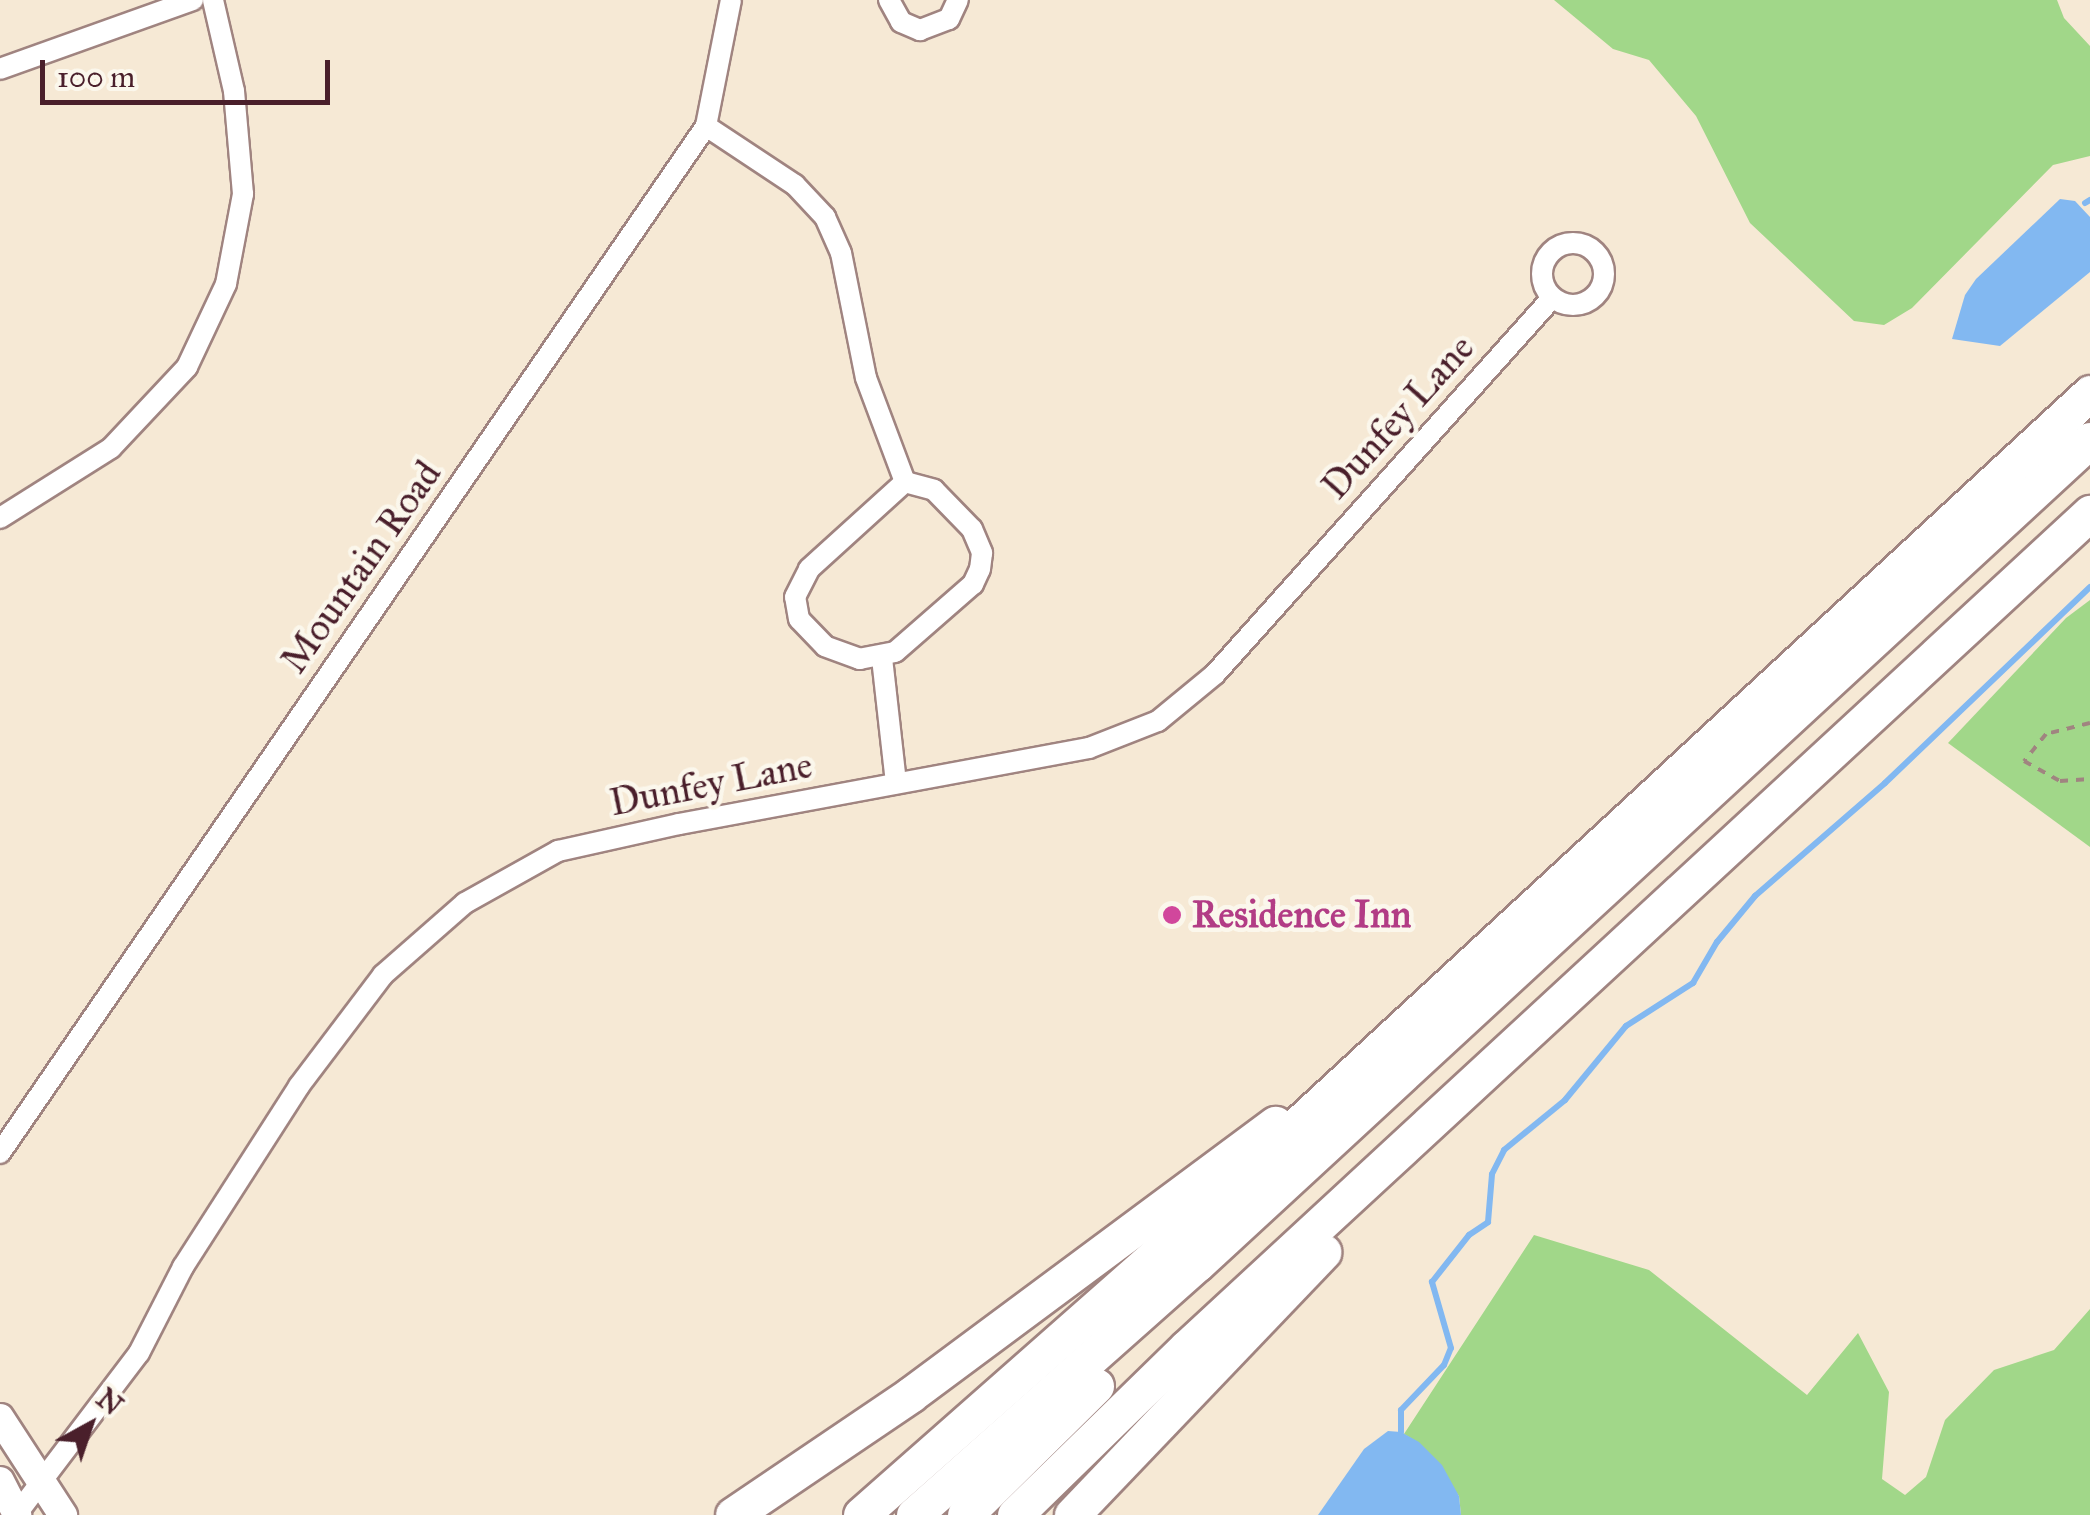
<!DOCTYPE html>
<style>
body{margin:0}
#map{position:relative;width:2090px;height:1515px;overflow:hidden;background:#f6e9d5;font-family:"IM FELL Great Primer",serif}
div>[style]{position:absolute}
.green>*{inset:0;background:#a1d789}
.water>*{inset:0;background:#82b8f1}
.stream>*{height:6px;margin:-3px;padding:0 3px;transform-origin:3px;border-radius:3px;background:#82b8f1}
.path>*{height:4px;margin-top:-2px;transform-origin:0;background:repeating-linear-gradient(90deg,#a08480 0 8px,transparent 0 16px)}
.roads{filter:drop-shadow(2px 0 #a08480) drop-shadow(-2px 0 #a08480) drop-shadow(0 2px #a08480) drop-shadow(0 -2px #a08480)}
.street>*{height:20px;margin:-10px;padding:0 10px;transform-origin:10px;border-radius:10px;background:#fff}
.street>.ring{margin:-10px;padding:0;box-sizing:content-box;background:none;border:20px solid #fff;border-radius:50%}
.secondary>*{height:28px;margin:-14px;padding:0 14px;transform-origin:14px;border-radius:14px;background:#fff}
.highway>*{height:35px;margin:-17.5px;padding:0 17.5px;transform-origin:17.5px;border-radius:17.5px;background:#fff}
.dots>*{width:28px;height:28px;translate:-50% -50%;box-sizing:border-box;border:5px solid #fbf7ec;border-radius:50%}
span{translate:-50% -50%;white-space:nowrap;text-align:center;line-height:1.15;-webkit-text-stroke:9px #fbf7ec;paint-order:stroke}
.street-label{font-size:38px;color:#4a1f2b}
.hotel-label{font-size:38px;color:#b23c85;font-weight:700}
.left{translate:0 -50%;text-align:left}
.north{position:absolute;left:40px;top:1375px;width:100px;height:100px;-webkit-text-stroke:8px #fbf7ec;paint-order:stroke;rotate:40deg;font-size:28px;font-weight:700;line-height:40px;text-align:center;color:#4a1f2b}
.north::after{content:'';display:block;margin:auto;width:35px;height:45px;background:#4a1f2b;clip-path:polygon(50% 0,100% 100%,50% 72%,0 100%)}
.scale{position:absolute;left:40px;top:60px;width:290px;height:45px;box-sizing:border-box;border:5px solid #4a1f2b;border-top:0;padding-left:12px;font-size:30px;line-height:35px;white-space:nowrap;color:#4a1f2b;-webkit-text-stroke:8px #fbf7ec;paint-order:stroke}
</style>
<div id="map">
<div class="green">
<div style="clip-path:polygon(1554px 0,2057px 0,2064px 18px,2090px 46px,2090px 156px,2053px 165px,1912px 308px,1884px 325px,1854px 321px,1750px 223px,1696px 116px,1649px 60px,1613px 49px)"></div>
<div style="clip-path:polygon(2090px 600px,2090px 847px,1948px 743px,2066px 618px)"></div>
<div style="clip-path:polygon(1534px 1235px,1649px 1270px,1807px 1395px,1858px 1333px,1889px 1392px,1882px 1479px,1905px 1495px,1926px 1477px,1945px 1420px,1994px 1370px,2054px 1350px,2090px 1309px,2090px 1515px,1461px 1515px,1459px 1496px,1419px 1443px,1404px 1434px)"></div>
</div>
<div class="water">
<div style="clip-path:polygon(2060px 199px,2075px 201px,2090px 217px,2090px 272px,2000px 346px,1952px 339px,1965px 295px,1976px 279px)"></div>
<div style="clip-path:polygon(1388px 1431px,1401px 1432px,1419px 1442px,1442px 1465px,1459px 1496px,1461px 1515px,1318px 1515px,1364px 1449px)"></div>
</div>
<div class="stream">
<div style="left:2085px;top:203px;width:6px;rotate:-31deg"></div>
<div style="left:1401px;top:1432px;width:22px;rotate:-90deg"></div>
<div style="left:1401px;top:1410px;width:62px;rotate:-46.3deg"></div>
<div style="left:1444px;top:1365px;width:18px;rotate:-68deg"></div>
<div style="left:1451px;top:1348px;width:69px;rotate:-106.1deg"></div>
<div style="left:1432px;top:1282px;width:60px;rotate:-51.8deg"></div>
<div style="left:1469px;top:1235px;width:23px;rotate:-34deg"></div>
<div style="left:1488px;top:1222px;width:48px;rotate:-85.2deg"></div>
<div style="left:1492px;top:1174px;width:27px;rotate:-63deg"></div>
<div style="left:1504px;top:1150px;width:79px;rotate:-39.3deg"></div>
<div style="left:1565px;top:1100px;width:96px;rotate:-50.5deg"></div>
<div style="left:1626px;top:1026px;width:80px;rotate:-32.7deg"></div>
<div style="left:1693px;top:983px;width:48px;rotate:-59.7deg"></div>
<div style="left:1717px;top:942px;width:60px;rotate:-50.4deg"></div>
<div style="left:1755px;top:896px;width:172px;rotate:-41deg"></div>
<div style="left:1885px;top:783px;width:284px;rotate:-43.7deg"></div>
</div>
<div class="path">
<div style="left:2090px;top:723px;width:45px;rotate:166deg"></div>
<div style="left:2046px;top:734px;width:35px;rotate:129deg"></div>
<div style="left:2024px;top:761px;width:41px;rotate:29.1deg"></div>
<div style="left:2060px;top:781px;width:30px;rotate:-4deg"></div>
</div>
<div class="roads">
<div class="street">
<div style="left:889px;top:0;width:25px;rotate:61deg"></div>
<div style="left:901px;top:22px;width:21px;rotate:23deg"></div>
<div style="left:920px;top:30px;width:31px;rotate:-21deg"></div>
<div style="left:949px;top:19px;width:21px;rotate:-65deg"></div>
<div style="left:0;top:69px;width:205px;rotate:-19.7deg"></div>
<div style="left:706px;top:126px;width:107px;rotate:33.5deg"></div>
<div style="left:795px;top:185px;width:44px;rotate:46.8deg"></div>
<div style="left:825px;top:217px;width:39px;rotate:66deg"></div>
<div style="left:841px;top:253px;width:127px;rotate:78.7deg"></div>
<div style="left:866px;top:378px;width:111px;rotate:69.4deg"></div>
<div class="ring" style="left:1542px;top:243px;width:42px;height:42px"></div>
<div style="left:905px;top:482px;width:30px;rotate:15deg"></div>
<div style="left:934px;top:490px;width:54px;rotate:45.7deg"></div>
<div style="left:972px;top:529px;width:26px;rotate:67deg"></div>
<div style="left:982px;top:553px;width:16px;rotate:97deg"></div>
<div style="left:980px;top:569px;width:17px;rotate:115deg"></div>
<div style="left:973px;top:584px;width:103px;rotate:138.9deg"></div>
<div style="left:895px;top:652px;width:36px;rotate:169deg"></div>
<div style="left:860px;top:659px;width:37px;rotate:-160deg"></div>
<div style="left:825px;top:646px;width:37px;rotate:-134deg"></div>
<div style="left:799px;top:619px;width:22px;rotate:-100deg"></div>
<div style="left:795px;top:597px;width:31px;rotate:-63deg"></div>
<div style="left:809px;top:569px;width:130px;rotate:-42.2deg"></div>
<div style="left:0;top:518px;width:131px;rotate:-32.2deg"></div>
<div style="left:111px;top:448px;width:111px;rotate:-46.8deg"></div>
<div style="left:187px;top:367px;width:92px;rotate:-64.8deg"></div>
<div style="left:226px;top:284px;width:92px;rotate:-79.3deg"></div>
<div style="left:243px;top:194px;width:103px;rotate:-95deg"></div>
<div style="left:234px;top:91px;width:93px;rotate:-103deg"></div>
<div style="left:882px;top:658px;width:126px;rotate:83.6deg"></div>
<div style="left:0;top:1153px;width:1246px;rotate:-55.49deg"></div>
<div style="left:706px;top:126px;width:128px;rotate:-78.8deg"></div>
<div style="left:16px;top:1515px;width:203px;rotate:-52.8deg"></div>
<div style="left:139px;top:1353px;width:97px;rotate:-62.9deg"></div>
<div style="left:183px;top:1267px;width:215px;rotate:-57.3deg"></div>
<div style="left:299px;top:1086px;width:139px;rotate:-52.9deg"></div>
<div style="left:383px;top:975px;width:109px;rotate:-41.3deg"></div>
<div style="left:465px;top:903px;width:107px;rotate:-29.2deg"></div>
<div style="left:558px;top:851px;width:124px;rotate:-12.6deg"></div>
<div style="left:679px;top:824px;width:417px;rotate:-10.5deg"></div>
<div style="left:1089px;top:748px;width:74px;rotate:-21.4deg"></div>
<div style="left:1158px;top:721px;width:74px;rotate:-39.5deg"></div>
<div style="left:1215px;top:674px;width:505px;rotate:-48.13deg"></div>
</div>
<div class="secondary">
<div style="left:0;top:1418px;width:116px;rotate:57deg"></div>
<div style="left:0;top:1481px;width:38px;rotate:63deg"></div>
</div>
<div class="highway">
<div style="left:733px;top:1515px;width:214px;rotate:-34.1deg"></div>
<div style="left:910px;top:1395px;width:455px;rotate:-36.6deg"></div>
<div style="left:861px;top:1515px;width:405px;rotate:-41.4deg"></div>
<div style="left:1165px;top:1247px;width:1259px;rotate:-42.71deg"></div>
<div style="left:914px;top:1515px;width:378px;rotate:-41.6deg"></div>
<div style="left:1197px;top:1264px;width:1215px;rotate:-42.7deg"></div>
<div style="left:965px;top:1515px;width:184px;rotate:-44.6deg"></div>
<div style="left:1015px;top:1515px;width:239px;rotate:-44.3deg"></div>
<div style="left:1186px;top:1348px;width:1231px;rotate:-42.73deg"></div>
<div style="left:1072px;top:1515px;width:364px;rotate:-46.3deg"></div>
</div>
</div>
<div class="dots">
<div style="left:1172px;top:915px;background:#d1479c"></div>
</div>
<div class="street-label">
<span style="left:1398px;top:417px;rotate:-48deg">Dunfey Lane</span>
<span style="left:361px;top:567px;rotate:-55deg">Mountain Road</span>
<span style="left:711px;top:784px;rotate:-11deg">Dunfey Lane</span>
</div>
<div class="hotel-label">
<span class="left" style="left:1192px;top:915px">Residence Inn</span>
</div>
<div class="north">N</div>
<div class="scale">100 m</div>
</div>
